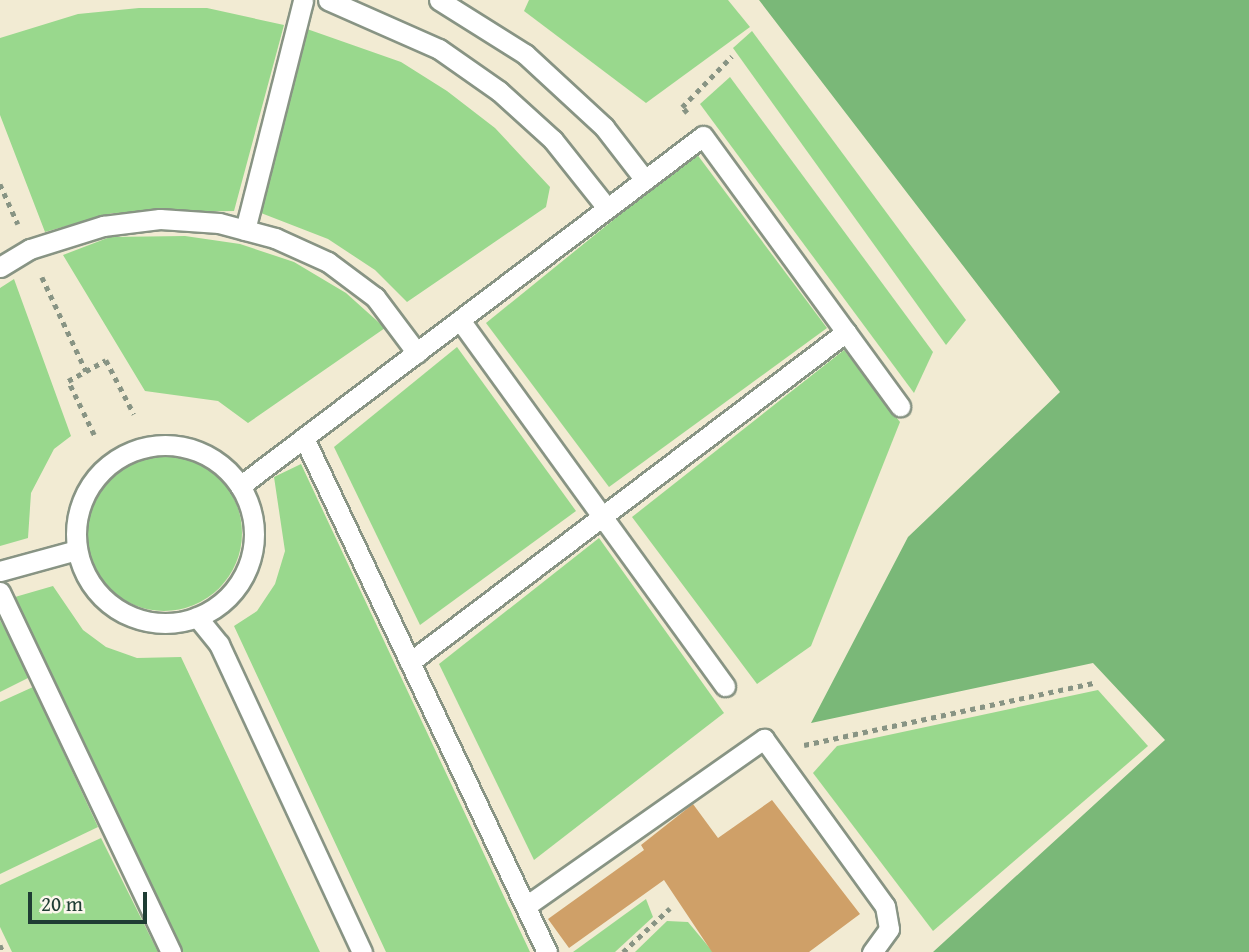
<!DOCTYPE html>
<style>
body{margin:0}
#map{position:relative;width:1249px;height:952px;overflow:hidden;background:#f2ebd3;font-family:"Gentium Book Plus",serif}
div>[style]{position:absolute}
.green>*{inset:0;background:#99d88d}
.round{border-radius:50%}
.forest>*{inset:0;background:#7ab878}
.building>*{inset:0;background:#cfa068}
.path>*{height:4.5px;margin-top:-2.25px;transform-origin:0;background:repeating-linear-gradient(90deg,#889484 0 5px,transparent 0 10px)}
.roads{filter:drop-shadow(2px 0 #889484) drop-shadow(-2px 0 #889484) drop-shadow(0 2px #889484) drop-shadow(0 -2px #889484)}
.service>*{height:19px;margin:-9.5px;padding:0 9.5px;transform-origin:9.5px;border-radius:9.5px;background:#fff}
.service>.ring{margin:-9.5px;padding:0;box-sizing:content-box;background:none;border:19px solid #fff;border-radius:50%}
span{translate:-50% -50%;white-space:nowrap;text-align:center;line-height:1.15;-webkit-text-stroke:5px #fbf7ec;paint-order:stroke}
.scale{position:absolute;left:28px;top:892px;width:119px;height:32px;box-sizing:border-box;border:4px solid #1f3d34;border-top:0;padding-left:9px;font-size:21px;line-height:24px;white-space:nowrap;color:#1f3d34;-webkit-text-stroke:5px #fbf7ec;paint-order:stroke}
</style>
<div id="map">
<div class="green">
<div style="clip-path:polygon(529px 0,728px 0,750px 27px,646px 103px,524px 11px)"></div>
<div style="clip-path:polygon(139px 8px,207px 8px,284px 25px,234px 211px,113px 213px,45px 232px,0 115px,0 38px,78px 14px)"></div>
<div style="clip-path:polygon(307px 29px,401px 62px,447px 91px,495px 128px,550px 187px,546px 207px,407px 302px,375px 270px,328px 239px,261px 213px)"></div>
<div style="clip-path:polygon(752px 31px,966px 320px,946px 345px,733px 48px)"></div>
<div style="clip-path:polygon(730px 77px,933px 352px,914px 393px,700px 104px)"></div>
<div style="clip-path:polygon(696px 153px,827px 328px,609px 487px,486px 323px)"></div>
<div style="clip-path:polygon(185px 236px,240px 244px,294px 262px,346px 293px,385px 328px,248px 423px,218px 401px,145px 391px,63px 255px,110px 237px)"></div>
<div style="clip-path:polygon(14px 279px,71px 436px,54px 449px,31px 493px,28px 538px,0 546px,0 288px)"></div>
<div style="clip-path:polygon(457px 347px,576px 511px,420px 625px,334px 447px)"></div>
<div style="clip-path:polygon(844px 350px,900px 422px,811px 646px,757px 684px,632px 517px)"></div>
<div class="round" style="left:86px;top:455px;width:156px;height:156px"></div>
<div style="clip-path:polygon(301px 464px,530px 952px,386px 952px,234px 626px,257px 611px,275px 584px,285px 551px,274px 477px)"></div>
<div style="clip-path:polygon(599px 538px,724px 713px,534px 860px,439px 664px)"></div>
<div style="clip-path:polygon(53px 586px,83px 630px,106px 647px,137px 658px,181px 657px,320px 952px,183px 952px,15px 597px)"></div>
<div style="clip-path:polygon(0 620px,30px 677px,0 692px)"></div>
<div style="clip-path:polygon(33px 687px,98px 827px,0 874px,0 702px)"></div>
<div style="clip-path:polygon(1098px 690px,1148px 746px,933px 931px,813px 773px,837px 746px)"></div>
<div style="clip-path:polygon(101px 838px,158px 952px,12px 952px,0 927px,0 885px)"></div>
<div style="clip-path:polygon(646px 899px,653px 917px,615px 952px,573px 952px)"></div>
<div style="clip-path:polygon(667px 921px,688px 922px,713px 952px,635px 952px)"></div>
</div>
<div class="forest">
<div style="clip-path:polygon(759px 0,1249px 0,1249px 952px,933px 952px,1165px 740px,1093px 663px,811px 723px,908px 537px,1060px 392px)"></div>
</div>
<div class="building">
<div style="clip-path:polygon(772px 800px,860px 914px,809px 952px,712px 952px,664px 880px,569px 948px,548px 919px,644px 850px,641px 845px,693px 804px,718px 838px)"></div>
</div>
<div class="path">
<div style="left:687px;top:113px;width:8px;rotate:-130deg"></div>
<div style="left:682px;top:107px;width:71px;rotate:-45.6deg"></div>
<div style="left:0;top:184px;width:44px;rotate:65.8deg"></div>
<div style="left:42px;top:277px;width:104px;rotate:64.9deg"></div>
<div style="left:94px;top:435px;width:60px;rotate:-115.7deg"></div>
<div style="left:68px;top:381px;width:43px;rotate:-28.9deg"></div>
<div style="left:106px;top:360px;width:61px;rotate:62.6deg"></div>
<div style="left:804px;top:745px;width:297px;rotate:-12.1deg"></div>
<div style="left:0;top:945px;width:8px;rotate:67deg"></div>
<div style="left:623px;top:952px;width:64px;rotate:-43.1deg"></div>
</div>
<div class="roads">
<div class="service">
<div style="left:328px;top:0;width:121px;rotate:23.8deg"></div>
<div style="left:439px;top:49px;width:73px;rotate:35deg"></div>
<div style="left:499px;top:91px;width:73px;rotate:42.2deg"></div>
<div style="left:553px;top:140px;width:87px;rotate:51.5deg"></div>
<div style="left:439px;top:0;width:102px;rotate:32.1deg"></div>
<div style="left:525px;top:54px;width:108px;rotate:42.7deg"></div>
<div style="left:604px;top:127px;width:67px;rotate:52.3deg"></div>
<div style="left:245px;top:230px;width:237px;rotate:-75.8deg"></div>
<div style="left:0;top:267px;width:35px;rotate:-31deg"></div>
<div style="left:30px;top:249px;width:77px;rotate:-17.5deg"></div>
<div style="left:103px;top:226px;width:57px;rotate:-7deg"></div>
<div style="left:160px;top:219px;width:59px;rotate:3.9deg"></div>
<div style="left:219px;top:223px;width:58px;rotate:15deg"></div>
<div style="left:275px;top:238px;width:58px;rotate:24.4deg"></div>
<div style="left:328px;top:262px;width:59px;rotate:36.7deg"></div>
<div style="left:375px;top:297px;width:70px;rotate:53.1deg"></div>
<div style="left:460px;top:320px;width:452px;rotate:54.1deg"></div>
<div style="left:846px;top:332px;width:92px;rotate:53.9deg"></div>
<div style="left:304px;top:438px;width:569px;rotate:64.7deg"></div>
<div class="ring" style="left:76px;top:445px;width:159px;height:159px"></div>
<div style="left:240px;top:486px;width:580px;rotate:-37.09deg"></div>
<div style="left:703px;top:136px;width:243px;rotate:53.9deg"></div>
<div style="left:846px;top:332px;width:547px;rotate:142.88deg"></div>
<div style="left:0;top:571px;width:80px;rotate:-15.3deg"></div>
<div style="left:0;top:592px;width:399px;rotate:64.6deg"></div>
<div style="left:197px;top:617px;width:35px;rotate:51deg"></div>
<div style="left:219px;top:644px;width:340px;rotate:65.1deg"></div>
<div style="left:526px;top:906px;width:291px;rotate:-35.1deg"></div>
<div style="left:764px;top:739px;width:206px;rotate:54.1deg"></div>
<div style="left:885px;top:906px;width:23px;rotate:80deg"></div>
<div style="left:889px;top:929px;width:29px;rotate:126deg"></div>
</div>
</div>
<div class="scale">20 m</div>
</div>
